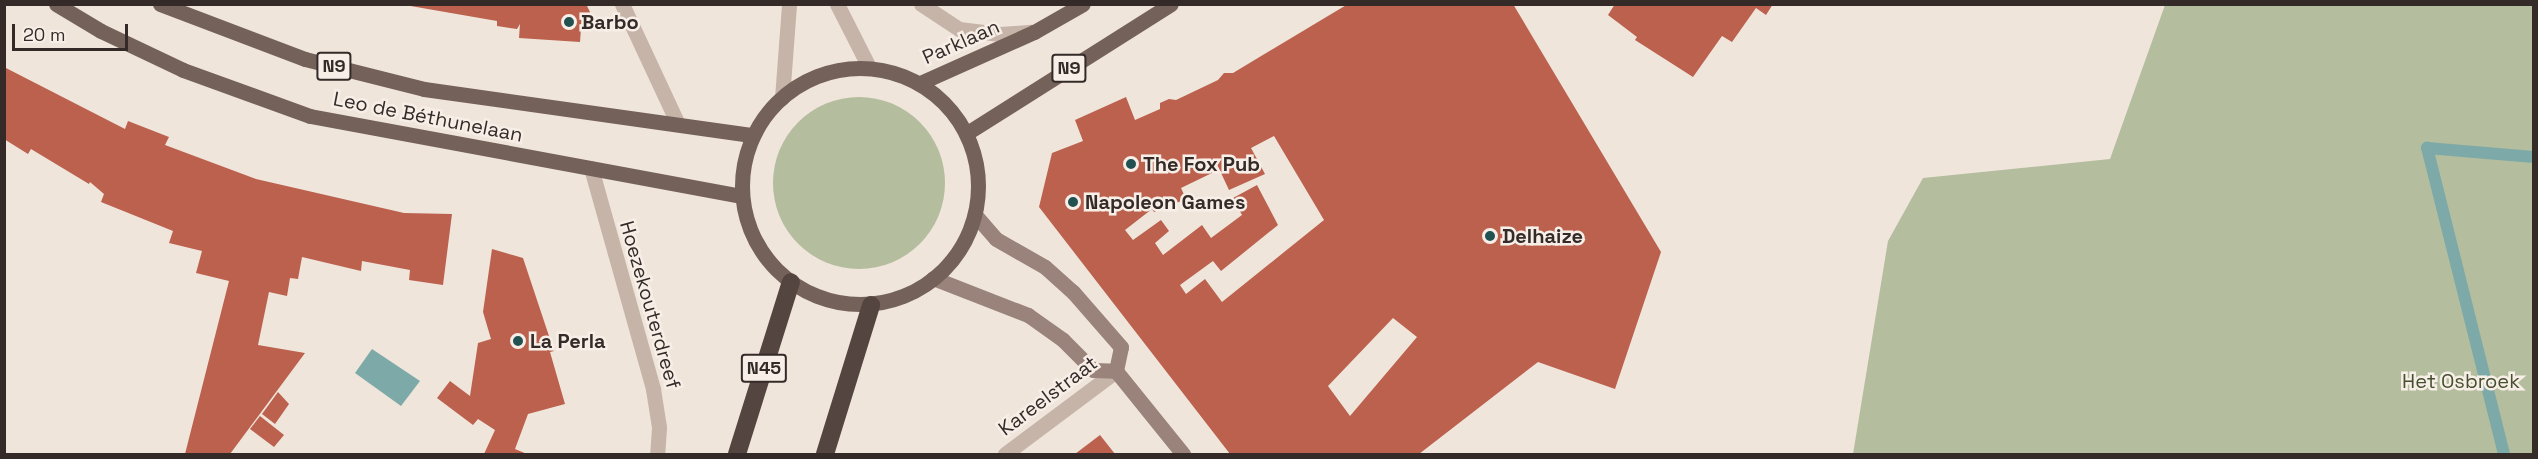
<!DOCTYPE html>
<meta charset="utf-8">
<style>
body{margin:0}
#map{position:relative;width:2538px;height:459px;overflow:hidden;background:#efe5db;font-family:"Space Grotesk",sans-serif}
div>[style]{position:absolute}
.green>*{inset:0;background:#b4bd9d}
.round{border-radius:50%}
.water>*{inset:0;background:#7daaa8}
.stream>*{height:12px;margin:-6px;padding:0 6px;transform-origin:6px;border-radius:6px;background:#7daaa8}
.building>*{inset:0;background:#bb614e}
.street>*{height:15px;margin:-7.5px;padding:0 7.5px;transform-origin:7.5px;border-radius:7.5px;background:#c6b4a8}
.secondary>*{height:15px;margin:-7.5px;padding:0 7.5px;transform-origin:7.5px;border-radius:7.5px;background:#99837a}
.primary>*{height:15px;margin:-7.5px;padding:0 7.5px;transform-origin:7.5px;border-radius:7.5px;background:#74615a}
.primary>.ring{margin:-7.5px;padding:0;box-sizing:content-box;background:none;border:15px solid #74615a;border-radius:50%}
.highway>*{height:18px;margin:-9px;padding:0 9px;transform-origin:9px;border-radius:9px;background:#544540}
.dots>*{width:16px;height:16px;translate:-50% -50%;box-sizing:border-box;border:3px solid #f7efe7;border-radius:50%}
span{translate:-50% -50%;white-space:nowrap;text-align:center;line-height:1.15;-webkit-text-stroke:5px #f7efe7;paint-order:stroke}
.shield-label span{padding:2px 4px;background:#f7efe7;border:2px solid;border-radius:4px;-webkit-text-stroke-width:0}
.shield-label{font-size:18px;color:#342b28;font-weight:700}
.poi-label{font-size:20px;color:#342b28;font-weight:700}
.left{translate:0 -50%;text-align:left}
.street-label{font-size:20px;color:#342b28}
.park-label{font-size:20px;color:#46502e}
.frame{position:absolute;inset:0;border:6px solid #342b28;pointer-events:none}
.scale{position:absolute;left:12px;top:24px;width:116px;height:27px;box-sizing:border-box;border:3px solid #342b28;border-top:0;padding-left:8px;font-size:18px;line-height:21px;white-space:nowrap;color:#342b28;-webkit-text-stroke:4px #f7efe7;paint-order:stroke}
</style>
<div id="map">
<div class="green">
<div style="clip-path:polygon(2165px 5px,2533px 5px,2533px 454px,1853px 454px,1888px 241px,1923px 178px,2110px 159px)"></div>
<div class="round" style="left:773px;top:97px;width:172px;height:172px"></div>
</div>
<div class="water">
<div style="clip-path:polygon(372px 349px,420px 381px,401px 406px,355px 373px)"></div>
</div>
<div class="stream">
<div style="left:2504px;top:454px;width:316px;rotate:-104.1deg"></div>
<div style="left:2427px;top:148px;width:107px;rotate:4.8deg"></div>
</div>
<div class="building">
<div style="clip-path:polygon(399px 4px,586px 4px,590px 12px,581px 28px,580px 42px,519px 38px,520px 24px,517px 29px,497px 26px,497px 21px)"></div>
<div style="clip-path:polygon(evenodd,1348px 4px,1513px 4px,1661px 252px,1615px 389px,1538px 362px,1419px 454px,1230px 454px,1039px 207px,1052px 153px,1083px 141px,1075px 120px,1126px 97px,1135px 120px,1160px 109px,1160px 103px,1169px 99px,1176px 100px,1218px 80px,1224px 73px,1233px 73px,1348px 4px,1274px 136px,1324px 220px,1222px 302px,1205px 279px,1186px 294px,1180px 285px,1213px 261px,1221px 271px,1278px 225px,1257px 185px,1233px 198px,1242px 215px,1211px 238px,1202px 225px,1163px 255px,1155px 243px,1169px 231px,1161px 220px,1133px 240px,1125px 230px,1152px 209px,1154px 212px,1186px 199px,1181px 188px,1212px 173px,1208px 163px,1215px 160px,1229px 190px,1265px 174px,1251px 148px,1274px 136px,1348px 4px,1393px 318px,1417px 337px,1350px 416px,1328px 386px,1393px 318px)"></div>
<div style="clip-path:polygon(1615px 4px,1773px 4px,1766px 15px,1756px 8px,1732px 42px,1722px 36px,1693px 77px,1635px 40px,1637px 37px,1608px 15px)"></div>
<div style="clip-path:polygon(4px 67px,125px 129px,128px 121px,169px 137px,165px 145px,256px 179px,404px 213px,452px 214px,443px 285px,409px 280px,410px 270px,362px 261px,361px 271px,302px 257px,298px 279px,290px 278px,287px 296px,269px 292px,258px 345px,305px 353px,230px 454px,185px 454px,229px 281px,196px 273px,202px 251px,169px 243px,173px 231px,101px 202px,104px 194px,90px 182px,89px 184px,31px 149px,28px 154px,4px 139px)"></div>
<div style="clip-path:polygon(492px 249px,523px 258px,554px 351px,550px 352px,565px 404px,528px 414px,515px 449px,527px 454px,484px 454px,495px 430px,478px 419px,473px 425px,437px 398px,450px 381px,470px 396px,478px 343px,491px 339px,483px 312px)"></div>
<div style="clip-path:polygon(278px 392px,289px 404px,275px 424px,262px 414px)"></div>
<div style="clip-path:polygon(260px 416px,284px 435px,274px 447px,250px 429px)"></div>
<div style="clip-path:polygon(1100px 435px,1115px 454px,1075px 454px)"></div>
</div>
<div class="street">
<div style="left:622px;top:4px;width:132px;rotate:65deg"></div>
<div style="left:837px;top:4px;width:71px;rotate:63.1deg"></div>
<div style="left:921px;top:4px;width:45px;rotate:33.3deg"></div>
<div style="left:959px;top:29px;width:41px;rotate:7deg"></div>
<div style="left:1000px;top:34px;width:31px;rotate:-4deg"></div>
<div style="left:782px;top:98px;width:94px;rotate:-85.7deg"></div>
<div style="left:591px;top:168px;width:230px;rotate:74.3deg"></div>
<div style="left:653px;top:389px;width:39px;rotate:81deg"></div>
<div style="left:659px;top:428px;width:26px;rotate:94deg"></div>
<div style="left:1005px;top:454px;width:139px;rotate:-36.8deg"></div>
</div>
<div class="secondary">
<div style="left:976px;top:216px;width:30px;rotate:49deg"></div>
<div style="left:996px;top:239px;width:56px;rotate:29.7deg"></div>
<div style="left:1045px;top:267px;width:38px;rotate:42deg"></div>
<div style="left:1073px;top:292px;width:73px;rotate:48.9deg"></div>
<div style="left:1121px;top:347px;width:25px;rotate:102deg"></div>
<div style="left:1116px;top:371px;width:107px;rotate:51.1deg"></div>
<div style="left:933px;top:278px;width:102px;rotate:21.3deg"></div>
<div style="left:1028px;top:315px;width:43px;rotate:35.5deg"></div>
<div style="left:1063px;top:340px;width:42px;rotate:45deg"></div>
<div style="left:1093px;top:370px;width:23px;rotate:2deg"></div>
</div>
<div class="primary">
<div style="left:56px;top:4px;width:52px;rotate:31deg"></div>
<div style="left:101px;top:31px;width:91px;rotate:25.4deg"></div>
<div style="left:183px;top:70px;width:135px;rotate:19.9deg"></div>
<div style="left:310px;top:116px;width:438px;rotate:10.5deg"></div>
<div style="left:160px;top:4px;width:155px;rotate:20.8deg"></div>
<div style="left:305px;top:59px;width:123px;rotate:14.1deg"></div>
<div style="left:424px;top:89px;width:332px;rotate:8deg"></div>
<div class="ring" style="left:742px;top:68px;width:221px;height:221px"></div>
<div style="left:920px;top:83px;width:125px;rotate:-24.1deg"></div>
<div style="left:1034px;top:32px;width:56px;rotate:-29.7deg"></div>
<div style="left:967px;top:133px;width:241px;rotate:-32.3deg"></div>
</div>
<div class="highway">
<div style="left:737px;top:454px;width:180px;rotate:-72.6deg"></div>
<div style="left:825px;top:454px;width:156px;rotate:-72.8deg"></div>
</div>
<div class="dots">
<div style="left:569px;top:22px;background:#215151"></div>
<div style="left:1131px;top:164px;background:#215151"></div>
<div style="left:1073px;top:202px;background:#215151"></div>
<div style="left:1490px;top:236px;background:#215151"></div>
<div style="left:518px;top:341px;background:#215151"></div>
</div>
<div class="shield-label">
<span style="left:334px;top:66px">N9</span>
<span style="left:1069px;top:68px">N9</span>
<span style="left:764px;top:368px">N45</span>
</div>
<div class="poi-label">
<span class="left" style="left:581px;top:22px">Barbo</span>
<span class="left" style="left:1143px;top:164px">The Fox Pub</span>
<span class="left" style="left:1085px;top:202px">Napoleon Games</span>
<span class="left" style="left:1502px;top:236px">Delhaize</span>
<span class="left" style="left:530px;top:341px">La Perla</span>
</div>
<div class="street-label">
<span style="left:961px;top:42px;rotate:-24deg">Parklaan</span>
<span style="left:428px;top:117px;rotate:11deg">Leo de Béthunelaan</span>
<span style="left:650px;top:305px;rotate:74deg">Hoezekouterdreef</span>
<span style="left:1048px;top:396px;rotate:-37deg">Kareelstraat</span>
</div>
<div class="park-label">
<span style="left:2461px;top:381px">Het Osbroek</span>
</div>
<div class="frame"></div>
<div class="scale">20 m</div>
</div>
